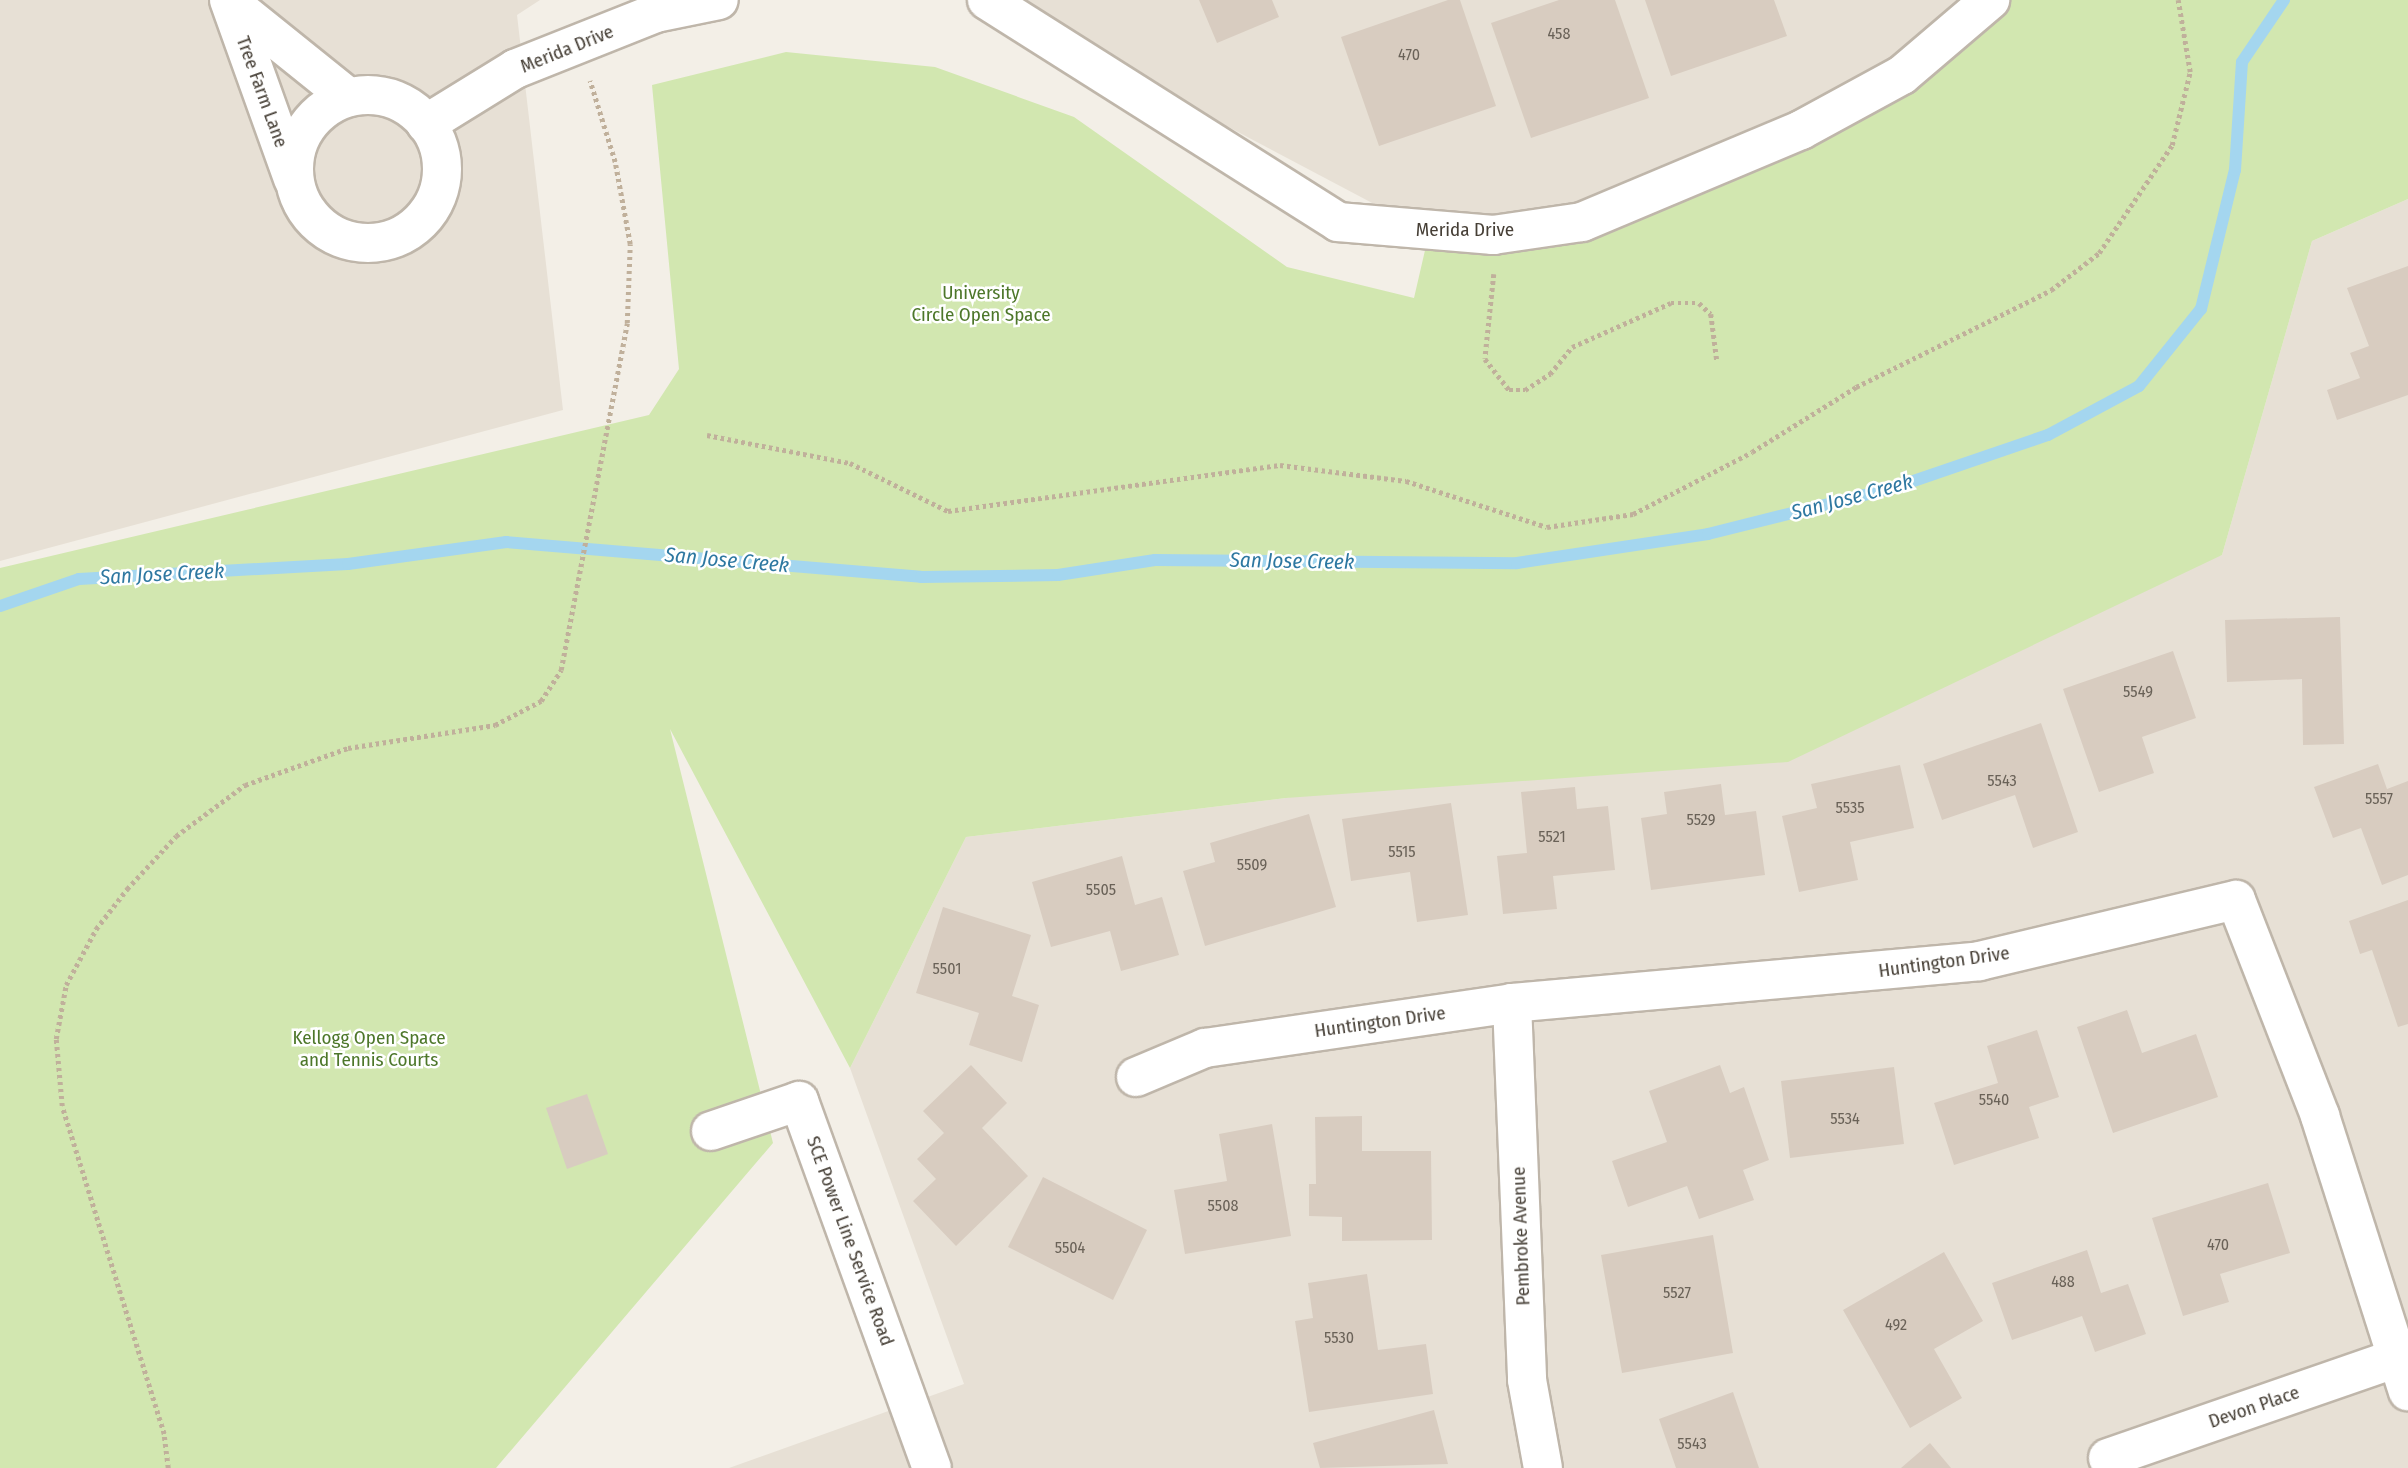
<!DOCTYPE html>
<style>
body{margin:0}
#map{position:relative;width:2408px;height:1468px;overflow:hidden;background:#f3efe7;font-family:"Fira Sans Condensed",sans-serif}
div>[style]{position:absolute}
.residential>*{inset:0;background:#e7e0d5}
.green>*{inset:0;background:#d2e7b0}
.stream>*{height:12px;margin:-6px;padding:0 6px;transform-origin:6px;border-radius:6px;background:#a4d6ef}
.building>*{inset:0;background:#d8ccc0}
.path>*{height:4.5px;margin-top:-2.25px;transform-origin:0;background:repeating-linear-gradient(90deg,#c0b09b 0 3.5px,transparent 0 7px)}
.roads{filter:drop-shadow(2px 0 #bfb6aa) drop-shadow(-2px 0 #bfb6aa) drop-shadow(0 2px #bfb6aa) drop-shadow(0 -2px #bfb6aa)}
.street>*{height:38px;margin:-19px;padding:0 19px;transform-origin:19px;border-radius:19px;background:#fff}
.street>.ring{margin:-19px;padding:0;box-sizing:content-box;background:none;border:38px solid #fff;border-radius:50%}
span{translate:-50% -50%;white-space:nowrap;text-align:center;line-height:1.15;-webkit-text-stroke:5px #fff;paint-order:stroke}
.number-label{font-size:16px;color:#6a6258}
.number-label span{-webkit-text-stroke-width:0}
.street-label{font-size:19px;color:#463f36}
.park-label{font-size:19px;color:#4d772a}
.water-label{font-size:21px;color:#2e78a1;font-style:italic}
</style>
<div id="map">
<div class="residential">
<div style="clip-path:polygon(0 0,540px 0,517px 15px,563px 410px,0 561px)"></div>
<div style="clip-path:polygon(988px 0,1990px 0,1902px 75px,1582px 222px,1429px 233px)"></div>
<div style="clip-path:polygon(2408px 199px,2408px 1468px,729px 1468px,964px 1384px,850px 1068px,966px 837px,1286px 798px,2222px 555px,2312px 241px)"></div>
</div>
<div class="green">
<div style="clip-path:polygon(1990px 0,2408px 0,2408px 199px,2312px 241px,2222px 555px,1788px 762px,1286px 798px,966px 837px,850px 1068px,670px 729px,773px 1143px,496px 1468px,0 1468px,0 568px,649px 415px,679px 369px,652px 85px,786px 52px,935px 67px,1074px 117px,1287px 267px,1414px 298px,1429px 233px,1493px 235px,1801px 130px)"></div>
</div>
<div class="stream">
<div style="left:0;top:606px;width:83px;rotate:-18.9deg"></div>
<div style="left:79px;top:579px;width:269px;rotate:-3.2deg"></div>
<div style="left:348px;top:564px;width:160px;rotate:-7.9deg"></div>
<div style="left:506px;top:542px;width:416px;rotate:4.8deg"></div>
<div style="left:921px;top:577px;width:137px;rotate:-0.8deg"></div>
<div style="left:1058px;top:575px;width:98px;rotate:-8.8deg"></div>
<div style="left:1155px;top:560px;width:362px;rotate:0.5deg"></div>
<div style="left:1517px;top:563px;width:193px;rotate:-8.6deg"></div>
<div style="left:1708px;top:534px;width:191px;rotate:-14deg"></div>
<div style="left:1893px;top:488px;width:164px;rotate:-18.9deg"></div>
<div style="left:2048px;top:435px;width:103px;rotate:-28.3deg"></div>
<div style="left:2139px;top:386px;width:99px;rotate:-51.2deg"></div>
<div style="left:2201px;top:309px;width:143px;rotate:-76.3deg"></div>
<div style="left:2235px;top:170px;width:108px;rotate:-86.3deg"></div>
<div style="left:2242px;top:62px;width:75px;rotate:-55.9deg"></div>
</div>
<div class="building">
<div style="clip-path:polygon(1199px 0,1272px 0,1279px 17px,1217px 43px)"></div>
<div style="clip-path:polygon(1448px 0,1460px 0,1496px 106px,1379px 146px,1341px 37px)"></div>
<div style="clip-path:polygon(1559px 0,1615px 0,1649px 98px,1531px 138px,1491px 23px)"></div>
<div style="clip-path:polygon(1645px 0,1774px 0,1787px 36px,1671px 76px)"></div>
<div style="clip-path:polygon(2408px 266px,2408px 395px,2337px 420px,2327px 390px,2360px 378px,2350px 353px,2369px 346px,2347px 288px)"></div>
<div style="clip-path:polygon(2340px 617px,2344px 744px,2303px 745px,2302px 679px,2227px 682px,2225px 620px)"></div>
<div style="clip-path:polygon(2173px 651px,2196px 718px,2142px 737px,2154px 773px,2099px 792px,2063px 689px)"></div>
<div style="clip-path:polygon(2041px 723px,2078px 832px,2033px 848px,2015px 795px,1942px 820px,1923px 764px)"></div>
<div style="clip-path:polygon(2378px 764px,2387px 789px,2408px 781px,2408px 875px,2382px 885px,2361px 828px,2333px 838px,2314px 787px)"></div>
<div style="clip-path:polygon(1900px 765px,1914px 828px,1850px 842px,1858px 880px,1799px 892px,1782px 816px,1817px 808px,1811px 784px)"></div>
<div style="clip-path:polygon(1721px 784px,1725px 815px,1756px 811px,1765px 875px,1651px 890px,1641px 818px,1667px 814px,1664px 792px)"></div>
<div style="clip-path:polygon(1575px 787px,1577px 809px,1608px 806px,1615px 870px,1553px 876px,1557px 909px,1503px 914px,1497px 856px,1527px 853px,1521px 792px)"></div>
<div style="clip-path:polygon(1451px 803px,1468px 915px,1417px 922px,1410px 872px,1351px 881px,1342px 819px)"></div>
<div style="clip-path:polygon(1309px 814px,1336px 907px,1205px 946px,1183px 871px,1215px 862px,1210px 843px)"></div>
<div style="clip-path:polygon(1122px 856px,1135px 905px,1162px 897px,1179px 955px,1121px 971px,1110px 931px,1051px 947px,1032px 882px)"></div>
<div style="clip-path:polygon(2408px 900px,2408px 1024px,2398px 1027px,2372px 950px,2360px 954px,2349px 921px)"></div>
<div style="clip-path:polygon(943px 907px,1031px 935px,1012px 996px,1039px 1005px,1022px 1062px,969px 1045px,979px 1013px,916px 993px)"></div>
<div style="clip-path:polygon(2127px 1010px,2142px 1053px,2196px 1034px,2218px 1097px,2113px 1133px,2077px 1027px)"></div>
<div style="clip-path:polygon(2037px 1030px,2059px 1097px,2029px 1107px,2039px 1138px,1954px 1165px,1934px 1103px,1998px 1083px,1987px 1046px)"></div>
<div style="clip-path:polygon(971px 1065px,1007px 1103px,982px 1128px,1028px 1176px,956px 1246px,913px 1201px,936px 1179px,917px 1159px,944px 1133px,923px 1111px)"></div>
<div style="clip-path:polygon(1720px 1065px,1730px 1093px,1744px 1087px,1769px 1160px,1743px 1170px,1754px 1200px,1699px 1219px,1687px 1186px,1628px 1207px,1612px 1161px,1667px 1142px,1649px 1091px)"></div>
<div style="clip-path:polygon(1894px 1067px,1904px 1144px,1790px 1158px,1781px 1081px)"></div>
<div style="clip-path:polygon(587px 1094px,608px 1154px,567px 1169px,546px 1108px)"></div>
<div style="clip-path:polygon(1362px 1116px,1362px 1151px,1431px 1151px,1432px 1240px,1342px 1241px,1342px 1217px,1309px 1216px,1309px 1184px,1316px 1184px,1315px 1117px)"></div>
<div style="clip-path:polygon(1272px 1124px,1291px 1236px,1185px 1254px,1174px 1190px,1227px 1181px,1219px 1134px)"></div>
<div style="clip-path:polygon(1043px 1177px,1147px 1230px,1113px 1300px,1008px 1247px)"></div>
<div style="clip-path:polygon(2268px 1183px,2290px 1253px,2220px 1274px,2229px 1302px,2183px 1316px,2152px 1218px)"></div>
<div style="clip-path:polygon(1713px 1235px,1733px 1353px,1622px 1373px,1601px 1255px)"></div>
<div style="clip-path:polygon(2087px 1250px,2101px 1293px,2128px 1284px,2146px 1334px,2095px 1352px,2082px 1316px,2012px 1340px,1992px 1283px)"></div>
<div style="clip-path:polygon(1944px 1252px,1983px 1321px,1934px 1349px,1962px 1398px,1910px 1428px,1843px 1310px)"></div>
<div style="clip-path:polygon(1367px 1274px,1378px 1350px,1426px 1344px,1433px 1394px,1309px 1412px,1295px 1321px,1313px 1318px,1308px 1283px)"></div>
<div style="clip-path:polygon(1733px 1392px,1759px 1468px,1676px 1468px,1659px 1419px)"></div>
<div style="clip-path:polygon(1434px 1410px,1448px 1464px,1320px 1468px,1313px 1443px)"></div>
<div style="clip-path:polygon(1930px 1443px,1951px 1468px,1901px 1468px)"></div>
</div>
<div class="path">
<div style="left:1494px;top:274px;width:85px;rotate:96deg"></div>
<div style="left:1485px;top:359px;width:39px;rotate:52deg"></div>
<div style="left:1509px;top:390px;width:16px"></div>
<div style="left:1525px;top:390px;width:30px;rotate:-33deg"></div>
<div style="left:1550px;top:374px;width:35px;rotate:-51deg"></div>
<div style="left:1572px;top:347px;width:108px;rotate:-24deg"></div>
<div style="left:1671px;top:303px;width:28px"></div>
<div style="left:1699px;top:303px;width:16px;rotate:43deg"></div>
<div style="left:1711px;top:314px;width:47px;rotate:82.7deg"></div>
<div style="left:707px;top:435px;width:146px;rotate:11.1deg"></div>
<div style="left:850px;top:463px;width:109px;rotate:26.1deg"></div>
<div style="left:948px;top:511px;width:335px;rotate:-7.9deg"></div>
<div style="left:1280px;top:465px;width:127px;rotate:7.2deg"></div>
<div style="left:1406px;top:481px;width:148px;rotate:18.1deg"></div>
<div style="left:1547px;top:527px;width:87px;rotate:-8.6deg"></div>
<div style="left:1633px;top:514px;width:134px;rotate:-27.5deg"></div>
<div style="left:1752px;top:452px;width:123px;rotate:-32deg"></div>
<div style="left:1856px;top:387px;width:218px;rotate:-26.4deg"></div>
<div style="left:2051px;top:290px;width:61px;rotate:-37.6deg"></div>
<div style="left:2099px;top:253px;width:130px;rotate:-55.9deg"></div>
<div style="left:2172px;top:145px;width:75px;rotate:-76.1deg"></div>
<div style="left:2190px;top:72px;width:73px;rotate:-99.5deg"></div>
<div style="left:168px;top:1468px;width:34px;rotate:-97deg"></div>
<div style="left:164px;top:1434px;width:343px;rotate:-107.3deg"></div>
<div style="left:62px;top:1106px;width:67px;rotate:-95.1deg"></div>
<div style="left:56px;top:1039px;width:55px;rotate:-79.5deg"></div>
<div style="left:66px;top:985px;width:64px;rotate:-61.8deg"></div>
<div style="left:96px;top:929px;width:51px;rotate:-52.2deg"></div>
<div style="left:127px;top:889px;width:72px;rotate:-47.2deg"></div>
<div style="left:176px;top:836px;width:86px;rotate:-36.5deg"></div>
<div style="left:245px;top:785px;width:109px;rotate:-19.8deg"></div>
<div style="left:348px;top:748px;width:149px;rotate:-8.9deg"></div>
<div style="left:495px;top:725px;width:52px;rotate:-27.6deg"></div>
<div style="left:541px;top:701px;width:37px;rotate:-57deg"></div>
<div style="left:561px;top:670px;width:353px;rotate:-79.2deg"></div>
<div style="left:627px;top:323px;width:79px;rotate:-87.8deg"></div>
<div style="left:630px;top:244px;width:83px;rotate:-100.4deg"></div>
<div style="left:615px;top:162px;width:85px;rotate:-107.2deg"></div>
</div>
<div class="roads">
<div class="street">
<div style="left:229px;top:0;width:190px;rotate:70.3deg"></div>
<div style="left:987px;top:0;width:415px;rotate:32.3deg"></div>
<div style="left:1338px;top:222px;width:156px;rotate:4.8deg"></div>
<div style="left:1493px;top:235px;width:90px;rotate:-8.3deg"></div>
<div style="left:1582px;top:222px;width:238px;rotate:-22.8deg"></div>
<div style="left:1801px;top:130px;width:115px;rotate:-28.6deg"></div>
<div style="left:1902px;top:75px;width:116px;rotate:-40.4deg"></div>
<div style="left:231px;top:3px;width:150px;rotate:38.8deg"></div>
<div class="ring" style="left:294px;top:95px;width:110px;height:110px"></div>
<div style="left:426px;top:124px;width:105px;rotate:-31.7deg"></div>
<div style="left:515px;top:69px;width:152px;rotate:-21.7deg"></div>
<div style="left:656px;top:13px;width:64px;rotate:-11.7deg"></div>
<div style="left:1512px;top:1003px;width:377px;rotate:87.7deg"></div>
<div style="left:1527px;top:1380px;width:89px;rotate:79.7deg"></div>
<div style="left:1136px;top:1077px;width:75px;rotate:-22.8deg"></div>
<div style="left:1205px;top:1048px;width:310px;rotate:-8.3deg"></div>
<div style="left:1512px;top:1003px;width:469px;rotate:-5.1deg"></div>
<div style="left:1979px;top:961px;width:264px;rotate:-13.4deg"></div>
<div style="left:2236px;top:900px;width:232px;rotate:68.7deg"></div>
<div style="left:2320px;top:1116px;width:289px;rotate:72.3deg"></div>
<div style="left:711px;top:1131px;width:93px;rotate:-18.8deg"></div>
<div style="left:799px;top:1101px;width:390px;rotate:70.1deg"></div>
<div style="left:2108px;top:1458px;width:308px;rotate:-19.1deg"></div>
</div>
</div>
<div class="number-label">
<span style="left:1559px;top:34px">458</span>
<span style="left:1409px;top:55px">470</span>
<span style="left:2138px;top:692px">5549</span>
<span style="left:2002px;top:781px">5543</span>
<span style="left:2379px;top:799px">5557</span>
<span style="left:1850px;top:808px">5535</span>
<span style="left:1701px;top:820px">5529</span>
<span style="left:1552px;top:837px">5521</span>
<span style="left:1402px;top:852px">5515</span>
<span style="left:1252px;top:865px">5509</span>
<span style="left:1101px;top:890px">5505</span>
<span style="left:947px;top:969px">5501</span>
<span style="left:1994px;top:1100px">5540</span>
<span style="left:1845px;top:1119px">5534</span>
<span style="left:1223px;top:1206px">5508</span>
<span style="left:2218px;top:1245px">470</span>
<span style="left:1070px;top:1248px">5504</span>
<span style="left:2063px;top:1282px">488</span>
<span style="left:1677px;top:1293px">5527</span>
<span style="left:1896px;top:1325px">492</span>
<span style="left:1339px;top:1338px">5530</span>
<span style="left:1692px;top:1444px">5543</span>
</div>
<div class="street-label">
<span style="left:567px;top:49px;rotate:-22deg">Merida Drive</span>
<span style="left:262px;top:92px;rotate:70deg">Tree Farm Lane</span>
<span style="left:1465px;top:230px">Merida Drive</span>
<span style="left:1944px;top:962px;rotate:-8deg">Huntington Drive</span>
<span style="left:1380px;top:1022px;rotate:-8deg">Huntington Drive</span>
<span style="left:1521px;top:1236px;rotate:-92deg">Pembroke Avenue</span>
<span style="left:850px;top:1241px;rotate:70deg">SCE Power Line Service Road</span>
<span style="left:2254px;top:1407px;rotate:-19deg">Devon Place</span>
</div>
<div class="park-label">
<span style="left:981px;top:304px">University<br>Circle Open Space</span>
<span style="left:369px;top:1049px">Kellogg Open Space<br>and Tennis Courts</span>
</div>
<div class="water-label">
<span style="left:1852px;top:497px;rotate:-15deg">San Jose Creek</span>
<span style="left:727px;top:560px;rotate:5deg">San Jose Creek</span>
<span style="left:1292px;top:561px;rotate:1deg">San Jose Creek</span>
<span style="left:162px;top:574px;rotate:-3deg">San Jose Creek</span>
</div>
</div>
